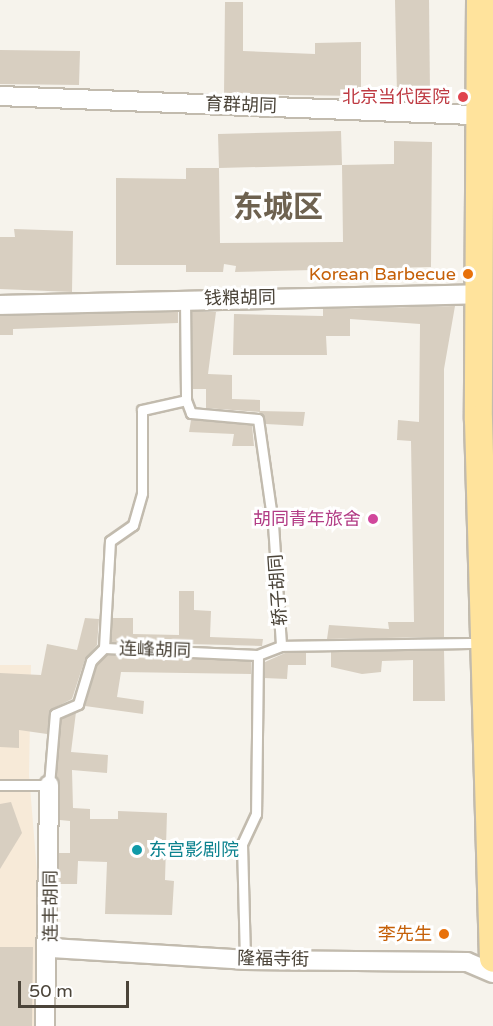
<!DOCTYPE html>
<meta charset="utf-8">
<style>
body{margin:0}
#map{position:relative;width:493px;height:1026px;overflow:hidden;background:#f6f3ec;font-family:"Varela Round","Noto Sans SC",sans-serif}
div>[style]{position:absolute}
.commercial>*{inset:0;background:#f7ead8}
.building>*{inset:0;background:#d8cfc1}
.roads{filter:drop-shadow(2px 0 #c2bbae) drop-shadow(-2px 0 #c2bbae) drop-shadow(0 2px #c2bbae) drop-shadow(0 -2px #c2bbae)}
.lane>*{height:9px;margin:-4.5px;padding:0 4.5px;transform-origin:4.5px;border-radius:4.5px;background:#fff}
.street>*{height:18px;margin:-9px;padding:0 9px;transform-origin:9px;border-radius:9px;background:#fff}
.primary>*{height:27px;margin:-13.5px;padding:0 13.5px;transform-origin:13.5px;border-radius:13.5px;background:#ffe39c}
.dots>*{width:16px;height:16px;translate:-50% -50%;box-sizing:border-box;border:3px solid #fff;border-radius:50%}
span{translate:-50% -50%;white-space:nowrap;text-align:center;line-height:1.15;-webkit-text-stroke:6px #fff;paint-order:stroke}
.health-label{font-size:18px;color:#be3a42}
.right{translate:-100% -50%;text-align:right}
.street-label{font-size:18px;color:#4b4439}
.food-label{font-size:18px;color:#c56008}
.hotel-label{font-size:18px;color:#b23c85}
.culture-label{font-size:18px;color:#0d838f}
.left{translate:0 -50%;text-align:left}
.town-label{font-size:30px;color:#6e6250;font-weight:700}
.scale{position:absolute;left:18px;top:981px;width:111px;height:27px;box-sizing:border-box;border:3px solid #4b4439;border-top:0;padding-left:8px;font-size:18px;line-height:21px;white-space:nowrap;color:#4b4439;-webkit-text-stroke:4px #fff;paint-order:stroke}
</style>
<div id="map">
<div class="commercial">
<div style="clip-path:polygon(0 665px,31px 665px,29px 775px,43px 944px,39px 1026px,0 1026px)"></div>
</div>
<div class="building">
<div style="clip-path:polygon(395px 0,429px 0,430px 94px,397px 95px)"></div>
<div style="clip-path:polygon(225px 2px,243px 2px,243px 51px,315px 54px,315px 43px,361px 42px,361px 96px,224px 94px)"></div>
<div style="clip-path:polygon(0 50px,80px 51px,79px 85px,0 84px)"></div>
<div style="clip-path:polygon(341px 131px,342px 165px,219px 168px,218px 134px)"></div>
<div style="clip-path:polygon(394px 141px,432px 142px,431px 267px,235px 272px,236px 266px,224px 264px,223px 272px,186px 272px,186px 265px,116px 265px,116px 178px,186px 179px,186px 168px,219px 168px,220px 243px,343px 242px,342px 165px,394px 164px)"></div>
<div style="clip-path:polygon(14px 229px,73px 231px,72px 292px,0 289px,0 237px,15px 237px)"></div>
<div style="clip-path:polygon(455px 306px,444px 369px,444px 637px,327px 639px,329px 625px,389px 629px,388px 622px,414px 622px,411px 441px,397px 440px,398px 420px,419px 422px,420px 324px,350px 319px,350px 336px,326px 336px,327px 355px,233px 355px,234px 314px,323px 316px,323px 309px)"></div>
<div style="clip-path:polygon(178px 312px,178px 323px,13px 329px,13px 335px,0 335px,0 316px)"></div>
<div style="clip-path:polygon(192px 312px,216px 312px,208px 374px,232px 375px,232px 399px,260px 400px,260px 411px,305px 412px,303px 426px,266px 424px,259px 412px,206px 408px,206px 389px,193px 389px)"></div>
<div style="clip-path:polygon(191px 420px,252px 425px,254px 446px,232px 446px,234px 434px,189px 432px)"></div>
<div style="clip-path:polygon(179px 591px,194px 591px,194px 610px,211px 611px,210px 637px,263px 639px,262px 646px,111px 642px,112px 618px,133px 618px,133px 634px,179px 635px)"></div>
<div style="clip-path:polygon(85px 618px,99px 619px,97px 645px,85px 659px,72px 699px,50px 710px,47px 734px,19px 730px,19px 748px,0 747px,0 673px,41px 675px,47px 644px,77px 650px)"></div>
<div style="clip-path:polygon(444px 650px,445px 701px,413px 701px,413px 660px,382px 661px,381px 672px,362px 674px,331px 667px,331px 652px)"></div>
<div style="clip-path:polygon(306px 652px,306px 665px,288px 665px,287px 679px,264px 678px,265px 662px,285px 653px)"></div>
<div style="clip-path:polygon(107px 655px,251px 661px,251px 674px,121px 672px,117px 697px,144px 701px,143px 714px,85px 706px,97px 665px)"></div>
<div style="clip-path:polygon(76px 712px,71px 752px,108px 755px,107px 773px,72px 770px,73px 808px,90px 809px,90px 819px,118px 819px,118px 811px,167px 813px,165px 880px,174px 881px,172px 915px,105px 914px,107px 862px,78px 861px,77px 884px,59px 884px,59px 853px,70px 853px,70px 821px,60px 820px,56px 777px,61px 719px)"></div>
<div style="clip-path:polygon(11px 802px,22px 833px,0 869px,0 804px)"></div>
<div style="clip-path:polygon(0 947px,33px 947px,32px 1026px,0 1026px)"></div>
</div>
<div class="roads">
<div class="lane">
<div style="left:185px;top:299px;width:101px;rotate:89.4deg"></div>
<div style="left:186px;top:400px;width:14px;rotate:69deg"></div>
<div style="left:191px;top:413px;width:67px;rotate:5.1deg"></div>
<div style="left:258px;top:419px;width:106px;rotate:81.9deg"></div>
<div style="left:273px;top:524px;width:122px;rotate:86.2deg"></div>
<div style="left:281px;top:646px;width:25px;rotate:159deg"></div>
<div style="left:258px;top:655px;width:159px;rotate:90.7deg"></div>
<div style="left:256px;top:814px;width:33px;rotate:115deg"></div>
<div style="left:242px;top:844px;width:116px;rotate:88.5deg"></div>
<div style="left:281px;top:646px;width:200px;rotate:-0.9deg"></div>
<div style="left:104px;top:648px;width:107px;rotate:-86.8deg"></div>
<div style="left:110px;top:541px;width:28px;rotate:-35deg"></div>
<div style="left:133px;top:525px;width:33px;rotate:-74deg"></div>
<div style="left:142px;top:493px;width:83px;rotate:-90deg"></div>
<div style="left:142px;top:410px;width:45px;rotate:-12.8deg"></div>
<div style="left:0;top:785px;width:49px"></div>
<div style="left:49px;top:785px;width:71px;rotate:-85.2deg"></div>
<div style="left:55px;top:714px;width:25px;rotate:-23deg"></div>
<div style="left:78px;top:704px;width:45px;rotate:-73.2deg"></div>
<div style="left:91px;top:661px;width:18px;rotate:-45deg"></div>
<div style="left:104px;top:648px;width:154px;rotate:2.6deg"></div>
</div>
<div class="street">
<div style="left:0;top:96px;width:481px;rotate:2.3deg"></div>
<div style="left:0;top:305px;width:481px;rotate:-1.3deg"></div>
<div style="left:51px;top:948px;width:194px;rotate:3.5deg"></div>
<div style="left:245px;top:960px;width:222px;rotate:0.5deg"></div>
<div style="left:467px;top:962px;width:28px;rotate:23deg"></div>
<div style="left:45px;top:1026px;width:241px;rotate:-89deg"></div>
</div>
<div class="primary">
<div style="left:480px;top:0;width:419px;rotate:90.3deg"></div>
<div style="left:478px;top:419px;width:539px;rotate:88.41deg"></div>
</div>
</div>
<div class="dots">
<div style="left:463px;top:97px;background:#e0444e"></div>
<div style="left:468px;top:274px;background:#e8710a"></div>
<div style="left:373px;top:519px;background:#d1479c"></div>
<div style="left:137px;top:850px;background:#0f9aa8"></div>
<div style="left:444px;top:934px;background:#e8710a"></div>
</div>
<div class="health-label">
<span class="right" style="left:450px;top:97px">北京当代医院</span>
</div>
<div class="street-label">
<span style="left:241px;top:105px;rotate:2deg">育群胡同</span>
<span style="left:240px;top:298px;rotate:-1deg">钱粮胡同</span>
<span style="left:278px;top:590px;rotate:-94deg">轿子胡同</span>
<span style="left:155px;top:650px;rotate:2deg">连峰胡同</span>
<span style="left:51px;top:906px;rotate:-90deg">连丰胡同</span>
<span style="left:273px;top:959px;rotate:1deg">隆福寺街</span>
</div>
<div class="food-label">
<span class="right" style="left:456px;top:274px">Korean Barbecue</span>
<span class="right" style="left:432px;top:934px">李先生</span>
</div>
<div class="hotel-label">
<span class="right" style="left:361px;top:519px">胡同青年旅舍</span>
</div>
<div class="culture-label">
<span class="left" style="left:149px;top:850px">东宫影剧院</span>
</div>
<div class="town-label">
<span style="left:278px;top:208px">东城区</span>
</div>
<div class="scale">50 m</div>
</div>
